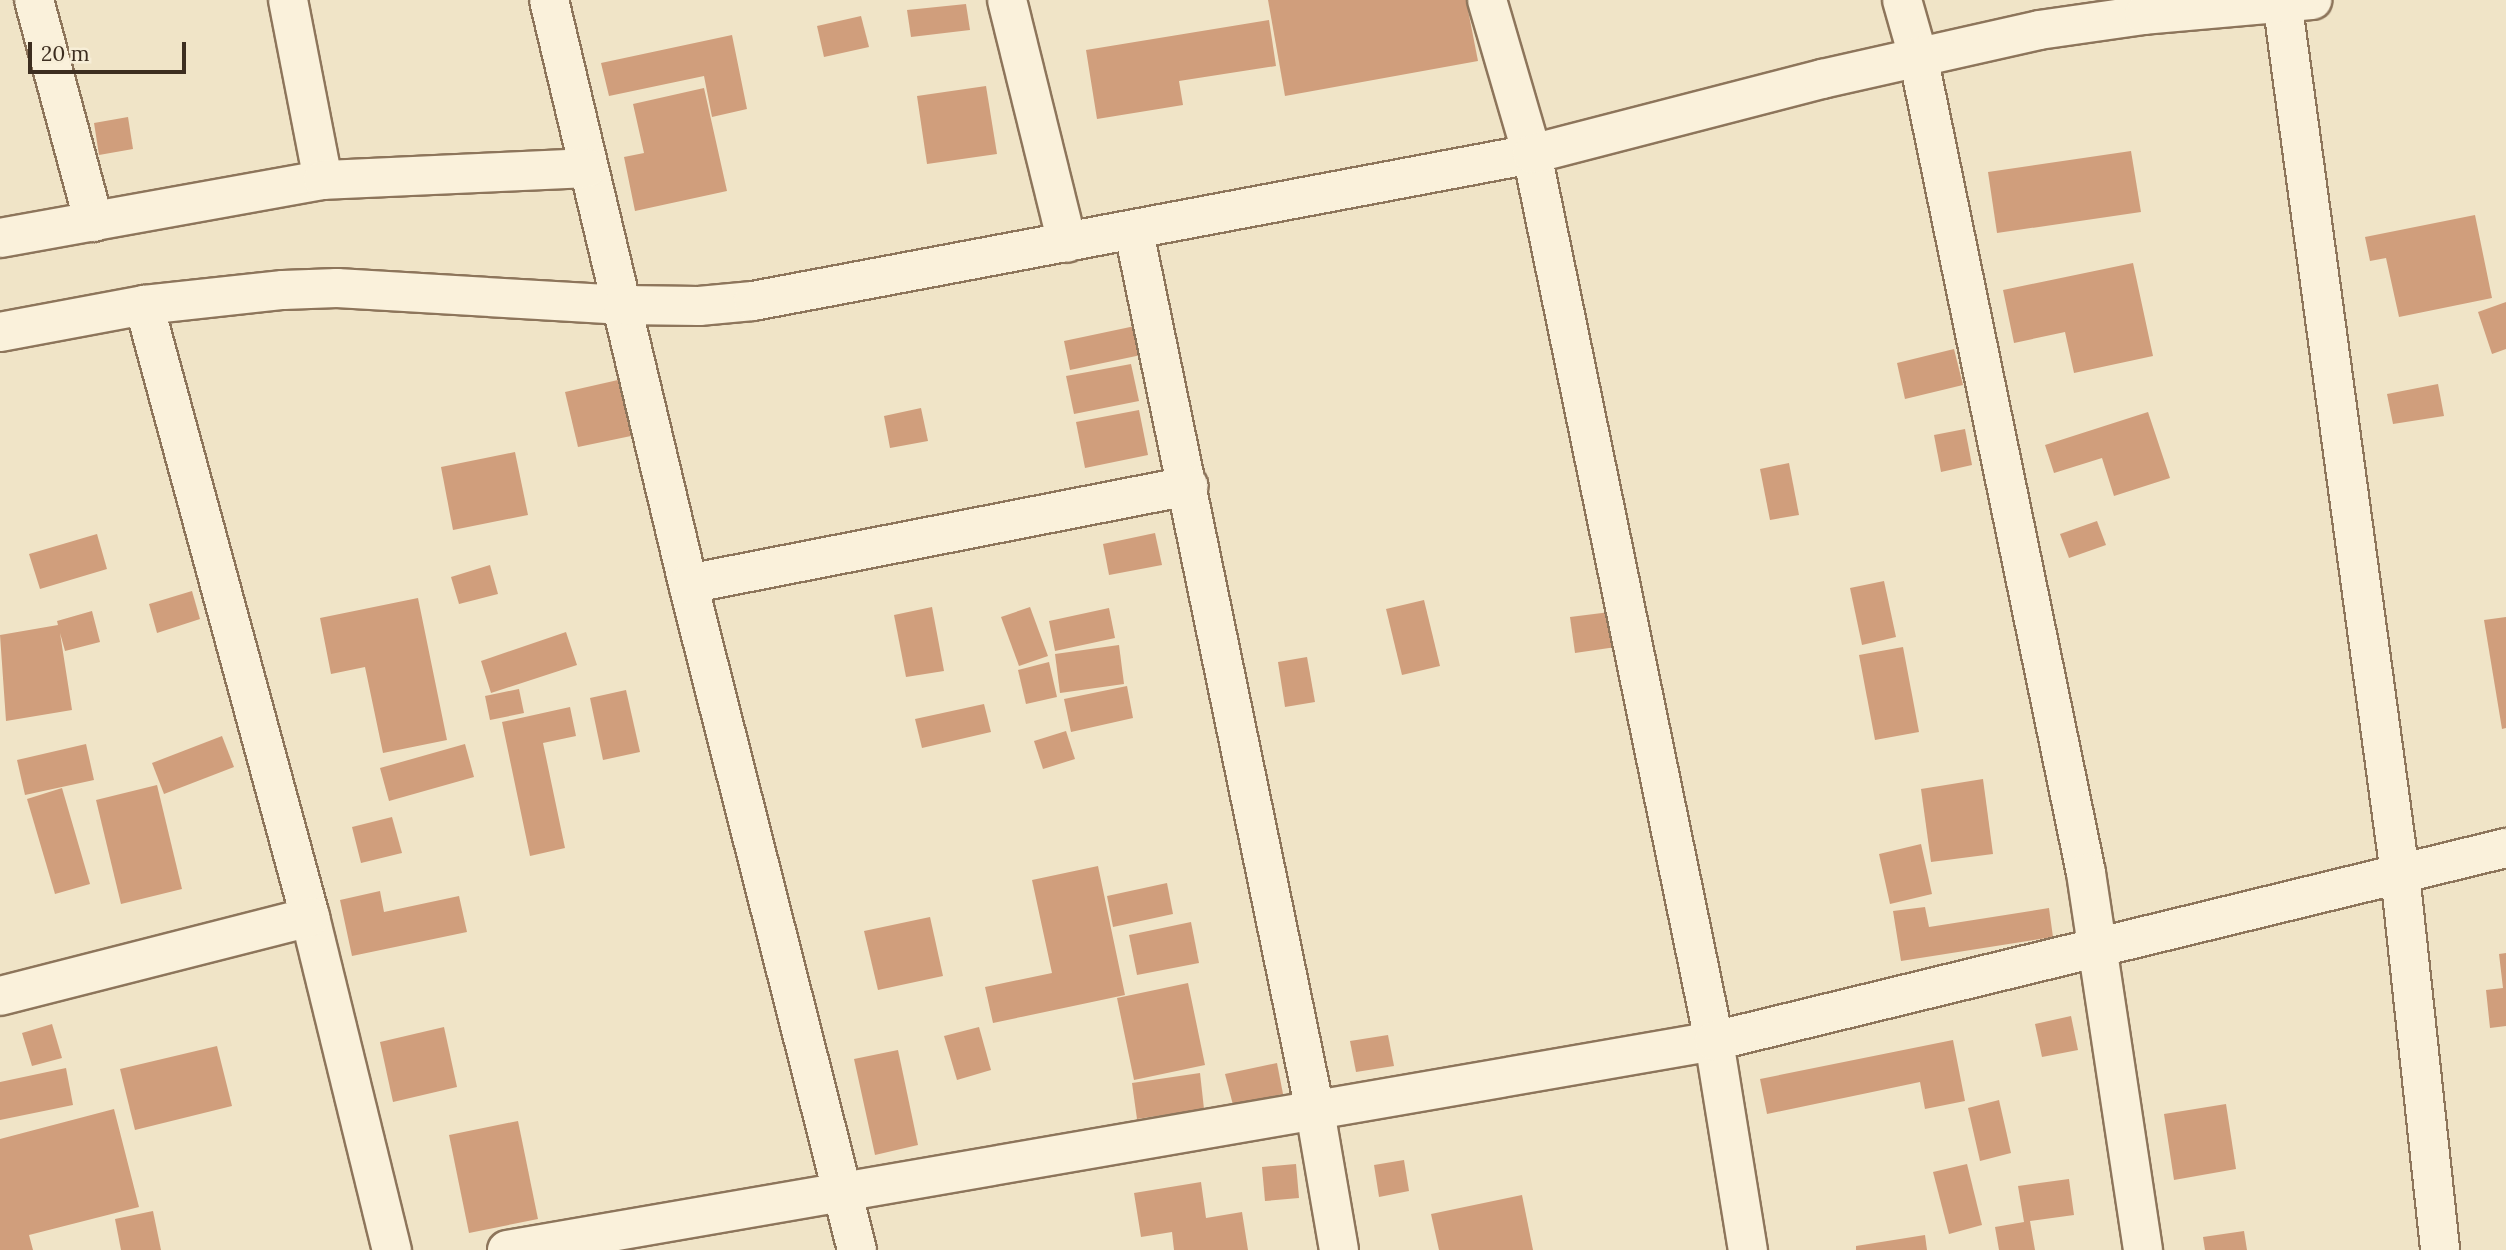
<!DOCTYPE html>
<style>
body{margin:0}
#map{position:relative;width:2506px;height:1250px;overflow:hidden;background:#f0e4c7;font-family:Lora,serif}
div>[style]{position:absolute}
.building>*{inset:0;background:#d09e7c}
.roads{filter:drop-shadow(2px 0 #8d755b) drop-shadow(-2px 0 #8d755b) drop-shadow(0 2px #8d755b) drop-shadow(0 -2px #8d755b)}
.minor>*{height:38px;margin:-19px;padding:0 19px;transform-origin:19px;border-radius:19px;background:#faf1db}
span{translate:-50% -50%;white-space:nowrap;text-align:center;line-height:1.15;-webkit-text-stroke:5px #f7eed7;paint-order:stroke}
.scale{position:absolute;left:28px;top:42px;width:158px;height:32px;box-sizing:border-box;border:4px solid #3d2e20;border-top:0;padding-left:9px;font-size:21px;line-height:24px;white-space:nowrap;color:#3d2e20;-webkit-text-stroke:5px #f7eed7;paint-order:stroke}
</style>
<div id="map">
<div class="building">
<div style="clip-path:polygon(1268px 0,1466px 0,1478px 61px,1285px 96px)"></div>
<div style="clip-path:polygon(966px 4px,970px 30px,911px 37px,907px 10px)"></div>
<div style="clip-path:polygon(861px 16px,869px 47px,824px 57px,817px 26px)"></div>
<div style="clip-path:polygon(1269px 20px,1276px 66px,1179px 81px,1183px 105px,1097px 119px,1086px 50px)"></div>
<div style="clip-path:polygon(732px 35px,747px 109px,712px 117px,704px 76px,609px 96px,601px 63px)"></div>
<div style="clip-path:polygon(986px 86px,997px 154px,927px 164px,917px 96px)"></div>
<div style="clip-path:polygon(704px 88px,727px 191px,635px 211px,624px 157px,644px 153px,633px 104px)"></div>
<div style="clip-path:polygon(128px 117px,133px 149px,99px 155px,94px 123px)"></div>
<div style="clip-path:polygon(2131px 151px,2141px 212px,1997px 233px,1988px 172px)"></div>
<div style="clip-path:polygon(2475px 215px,2492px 298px,2399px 317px,2386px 258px,2370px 261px,2365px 237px)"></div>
<div style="clip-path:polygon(2133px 263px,2153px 356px,2074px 373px,2065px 332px,2014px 343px,2003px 290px)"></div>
<div style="clip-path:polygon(2506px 302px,2506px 349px,2492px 354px,2478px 312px)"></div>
<div style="clip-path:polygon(1135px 326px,1141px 355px,1070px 370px,1064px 341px)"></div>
<div style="clip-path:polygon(1954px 349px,1963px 385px,1905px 399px,1897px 363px)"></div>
<div style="clip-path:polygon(1131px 364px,1139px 401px,1074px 414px,1066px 376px)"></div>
<div style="clip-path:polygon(618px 380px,631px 436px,578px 447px,565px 392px)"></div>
<div style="clip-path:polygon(2438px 384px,2444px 416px,2393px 424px,2387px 394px)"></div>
<div style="clip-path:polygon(921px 408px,928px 441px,890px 448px,884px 416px)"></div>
<div style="clip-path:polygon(1139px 410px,1148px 455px,1085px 468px,1076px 422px)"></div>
<div style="clip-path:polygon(2148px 412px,2170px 478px,2114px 496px,2102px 458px,2054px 473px,2045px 445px)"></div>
<div style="clip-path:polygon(1965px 429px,1972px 465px,1941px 472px,1934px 435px)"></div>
<div style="clip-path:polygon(515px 452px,528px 515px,453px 530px,441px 467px)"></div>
<div style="clip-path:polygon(1789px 463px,1799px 515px,1770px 520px,1760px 469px)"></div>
<div style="clip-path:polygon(2097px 521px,2106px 545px,2069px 558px,2060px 534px)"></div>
<div style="clip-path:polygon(1155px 533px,1162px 565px,1109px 575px,1103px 544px)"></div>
<div style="clip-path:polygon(97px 534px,107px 569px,40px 589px,29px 554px)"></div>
<div style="clip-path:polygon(490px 565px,498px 594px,459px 604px,451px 577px)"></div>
<div style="clip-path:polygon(1884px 581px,1896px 637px,1862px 645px,1850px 588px)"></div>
<div style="clip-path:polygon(192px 591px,200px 619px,157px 633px,149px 604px)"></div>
<div style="clip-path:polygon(418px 598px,447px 740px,383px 753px,365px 667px,331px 674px,320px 618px)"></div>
<div style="clip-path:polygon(1424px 600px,1440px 666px,1402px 675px,1386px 609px)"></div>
<div style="clip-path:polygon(932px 607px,944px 671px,906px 677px,894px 615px)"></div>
<div style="clip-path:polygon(1030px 607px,1048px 656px,1019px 666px,1001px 617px)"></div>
<div style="clip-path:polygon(1109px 608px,1115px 638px,1055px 651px,1049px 621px)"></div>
<div style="clip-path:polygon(92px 611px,100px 642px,65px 651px,60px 633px,72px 710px,6px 721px,0 635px,58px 625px,57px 621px)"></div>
<div style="clip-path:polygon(1610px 612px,1616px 647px,1575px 653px,1570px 617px)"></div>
<div style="clip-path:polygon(2506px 617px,2506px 728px,2502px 729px,2484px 620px)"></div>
<div style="clip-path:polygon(566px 632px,577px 665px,491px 693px,481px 661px)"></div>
<div style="clip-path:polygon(1119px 645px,1124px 684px,1060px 693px,1055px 654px)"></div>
<div style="clip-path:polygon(1903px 647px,1919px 732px,1875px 740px,1859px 655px)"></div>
<div style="clip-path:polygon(1307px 657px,1315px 702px,1285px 707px,1278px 662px)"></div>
<div style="clip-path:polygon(1049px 662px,1057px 697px,1026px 704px,1018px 670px)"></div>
<div style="clip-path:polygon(1127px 686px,1133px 718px,1071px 732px,1064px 699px)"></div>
<div style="clip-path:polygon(519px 689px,524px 713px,490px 720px,485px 696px)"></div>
<div style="clip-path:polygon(626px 690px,640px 752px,603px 760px,590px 698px)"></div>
<div style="clip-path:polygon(984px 704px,991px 732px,922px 748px,915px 719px)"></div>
<div style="clip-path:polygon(570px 707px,576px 736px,543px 743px,565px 848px,530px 856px,502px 722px)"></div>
<div style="clip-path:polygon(1066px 731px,1075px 759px,1043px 769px,1034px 741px)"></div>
<div style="clip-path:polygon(222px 736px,234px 767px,164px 794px,152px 763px)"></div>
<div style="clip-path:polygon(86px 744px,94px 780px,25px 795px,17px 760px)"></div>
<div style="clip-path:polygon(465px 744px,474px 777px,389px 801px,380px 768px)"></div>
<div style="clip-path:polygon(1983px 779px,1993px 854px,1931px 862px,1921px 789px)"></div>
<div style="clip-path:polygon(157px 785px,182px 889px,121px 904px,96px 800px)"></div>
<div style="clip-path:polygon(62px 788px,90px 884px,55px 894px,27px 799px)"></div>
<div style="clip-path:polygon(392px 817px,402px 853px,361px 863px,352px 827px)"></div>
<div style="clip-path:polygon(1921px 844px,1932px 894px,1890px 904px,1879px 854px)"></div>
<div style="clip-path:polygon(1098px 866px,1125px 995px,993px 1023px,985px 987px,1052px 973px,1032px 880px)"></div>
<div style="clip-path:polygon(1167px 883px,1173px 914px,1113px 927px,1107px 896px)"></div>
<div style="clip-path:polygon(380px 891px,384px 912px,459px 896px,467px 932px,352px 956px,340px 900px)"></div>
<div style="clip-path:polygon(1925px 907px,1929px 927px,2049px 908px,2053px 937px,1901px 961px,1893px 911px)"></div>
<div style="clip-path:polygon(930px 917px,943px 976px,878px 990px,864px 931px)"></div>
<div style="clip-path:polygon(1191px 922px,1199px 963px,1137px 975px,1129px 935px)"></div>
<div style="clip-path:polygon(2506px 953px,2506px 1026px,2490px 1028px,2486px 990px,2503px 988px,2499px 954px)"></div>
<div style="clip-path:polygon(1188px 983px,1205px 1065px,1134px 1080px,1117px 998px)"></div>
<div style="clip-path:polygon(2071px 1016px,2078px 1050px,2042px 1057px,2035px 1024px)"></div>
<div style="clip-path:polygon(52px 1024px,62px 1058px,32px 1066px,22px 1033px)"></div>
<div style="clip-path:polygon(444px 1027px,457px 1087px,393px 1102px,380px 1042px)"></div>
<div style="clip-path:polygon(979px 1027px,991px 1070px,957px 1080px,944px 1036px)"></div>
<div style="clip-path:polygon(1388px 1035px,1394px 1066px,1356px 1072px,1350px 1041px)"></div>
<div style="clip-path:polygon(1953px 1040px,1965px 1101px,1925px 1109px,1920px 1082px,1767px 1114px,1760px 1079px)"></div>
<div style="clip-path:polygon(217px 1046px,232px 1106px,135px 1130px,120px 1069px)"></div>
<div style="clip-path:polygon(898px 1050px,918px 1145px,875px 1155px,854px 1059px)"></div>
<div style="clip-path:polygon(1277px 1063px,1283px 1094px,1233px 1105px,1225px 1074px)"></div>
<div style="clip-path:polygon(66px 1068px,73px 1105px,0 1120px,0 1082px)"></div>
<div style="clip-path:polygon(1200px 1073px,1204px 1109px,1137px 1119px,1132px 1083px)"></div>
<div style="clip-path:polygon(1999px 1100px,2011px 1153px,1980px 1161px,1968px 1108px)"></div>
<div style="clip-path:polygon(2226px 1104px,2236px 1169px,2174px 1180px,2164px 1114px)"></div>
<div style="clip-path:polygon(114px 1109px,139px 1207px,29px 1235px,33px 1250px,0 1250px,0 1139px)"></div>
<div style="clip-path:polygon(518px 1121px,538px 1219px,469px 1233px,449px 1135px)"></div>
<div style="clip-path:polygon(1404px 1160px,1409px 1191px,1379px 1197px,1374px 1165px)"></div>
<div style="clip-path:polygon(1296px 1164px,1299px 1198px,1265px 1201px,1262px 1167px)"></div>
<div style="clip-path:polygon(1967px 1164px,1982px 1225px,1949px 1234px,1933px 1172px)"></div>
<div style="clip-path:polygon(2069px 1179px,2074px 1215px,2030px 1221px,2035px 1250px,1999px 1250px,1995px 1227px,2024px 1222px,2018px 1186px)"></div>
<div style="clip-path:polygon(1201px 1182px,1206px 1218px,1242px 1212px,1248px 1250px,1174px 1250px,1172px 1232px,1141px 1237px,1134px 1193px)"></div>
<div style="clip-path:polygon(1522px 1195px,1533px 1250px,1439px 1250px,1431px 1214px)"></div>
<div style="clip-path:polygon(153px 1211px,161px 1250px,121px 1250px,115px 1219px)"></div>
<div style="clip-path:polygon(2244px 1231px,2247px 1250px,2205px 1250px,2203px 1237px)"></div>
<div style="clip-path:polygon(1925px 1235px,1927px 1250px,1856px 1250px,1856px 1246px)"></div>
</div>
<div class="roads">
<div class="minor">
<div style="left:34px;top:0;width:230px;rotate:74.9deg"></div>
<div style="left:288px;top:0;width:183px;rotate:79deg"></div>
<div style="left:549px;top:0;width:600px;rotate:76.61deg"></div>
<div style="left:688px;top:584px;width:687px;rotate:75.76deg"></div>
<div style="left:1007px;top:0;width:250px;rotate:76.1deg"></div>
<div style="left:1487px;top:0;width:160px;rotate:73.7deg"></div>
<div style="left:1532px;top:154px;width:905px;rotate:78.4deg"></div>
<div style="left:1714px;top:1041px;width:212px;rotate:80.8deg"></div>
<div style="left:1902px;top:0;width:58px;rotate:74.1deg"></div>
<div style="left:1918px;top:56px;width:834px;rotate:78.38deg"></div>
<div style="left:2086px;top:873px;width:381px;rotate:81.4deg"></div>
<div style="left:2282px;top:0;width:882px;rotate:82.31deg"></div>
<div style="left:2400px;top:874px;width:378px;rotate:83.9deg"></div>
<div style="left:1134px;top:232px;width:897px;rotate:78.36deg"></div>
<div style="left:1315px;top:1111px;width:141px;rotate:80.2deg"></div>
<div style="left:0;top:238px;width:328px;rotate:-10.2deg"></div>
<div style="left:323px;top:180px;width:264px;rotate:-2.6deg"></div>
<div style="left:144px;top:305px;width:634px;rotate:74.82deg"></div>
<div style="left:310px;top:917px;width:343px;rotate:76.2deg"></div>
<div style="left:0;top:332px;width:147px;rotate:-10.6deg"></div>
<div style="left:144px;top:305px;width:140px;rotate:-6.2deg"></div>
<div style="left:283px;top:290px;width:54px;rotate:-2.1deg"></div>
<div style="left:337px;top:288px;width:287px;rotate:3.4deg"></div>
<div style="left:623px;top:305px;width:76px;rotate:0.8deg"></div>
<div style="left:699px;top:306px;width:54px;rotate:-5.3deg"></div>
<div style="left:753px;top:301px;width:793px;rotate:-10.69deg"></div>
<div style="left:1532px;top:154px;width:300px;rotate:-14.5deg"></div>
<div style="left:1822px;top:79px;width:222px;rotate:-12.7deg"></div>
<div style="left:2039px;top:30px;width:106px;rotate:-8.1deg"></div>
<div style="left:2144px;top:15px;width:169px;rotate:-5.1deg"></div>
<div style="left:688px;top:584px;width:510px;rotate:-11.09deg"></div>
<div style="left:0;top:996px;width:320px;rotate:-14.3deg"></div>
<div style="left:507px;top:1250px;width:1225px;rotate:-9.82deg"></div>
<div style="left:1714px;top:1041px;width:815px;rotate:-13.7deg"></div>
</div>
</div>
<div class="scale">20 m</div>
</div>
